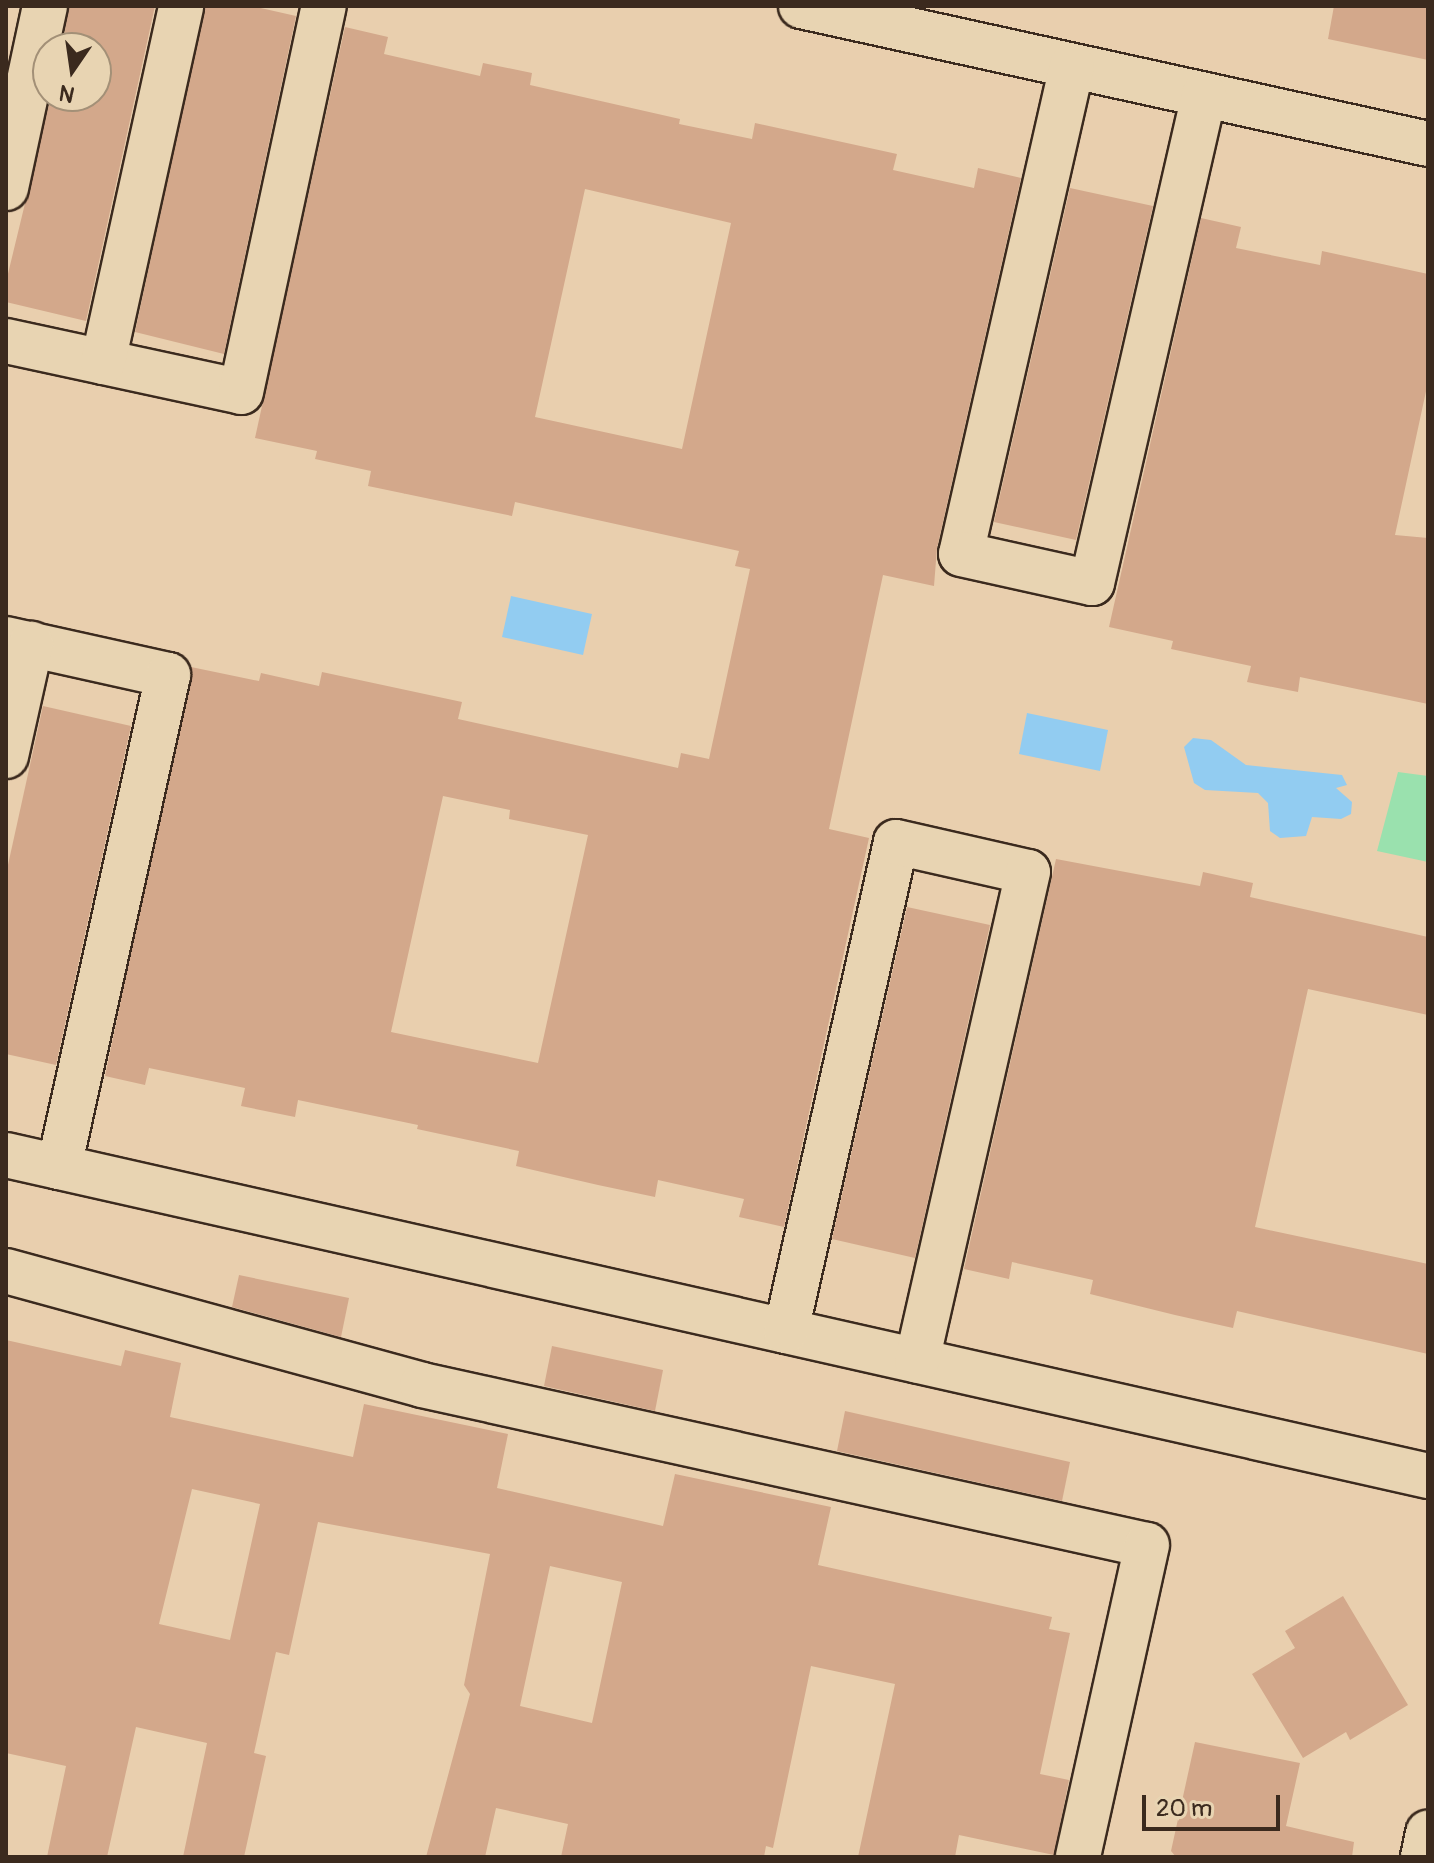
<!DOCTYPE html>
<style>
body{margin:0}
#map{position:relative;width:1434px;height:1863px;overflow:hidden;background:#e9cfae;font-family:Pangolin,sans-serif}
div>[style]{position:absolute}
.green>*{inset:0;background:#9ae1ae}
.water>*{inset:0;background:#92ccf1}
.building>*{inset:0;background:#d3a88b}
.roads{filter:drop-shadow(2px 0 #3b2a1e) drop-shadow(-2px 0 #3b2a1e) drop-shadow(0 2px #3b2a1e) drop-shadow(0 -2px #3b2a1e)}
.minor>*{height:44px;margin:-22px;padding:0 22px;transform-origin:22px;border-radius:22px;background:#e8d4b2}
span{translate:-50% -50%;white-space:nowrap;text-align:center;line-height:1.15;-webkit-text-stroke:8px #e8d4b2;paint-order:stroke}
.frame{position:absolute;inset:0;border:8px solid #3b2a1e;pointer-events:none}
.north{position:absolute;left:32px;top:32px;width:80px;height:80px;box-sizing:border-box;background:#e8d4b2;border:2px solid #a39077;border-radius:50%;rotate:193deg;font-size:22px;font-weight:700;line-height:32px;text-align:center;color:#3b2a1e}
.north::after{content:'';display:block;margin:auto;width:28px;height:36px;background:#3b2a1e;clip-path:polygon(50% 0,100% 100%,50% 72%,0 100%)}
.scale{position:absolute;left:1142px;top:1795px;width:138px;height:36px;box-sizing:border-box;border:4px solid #3b2a1e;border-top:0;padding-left:10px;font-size:24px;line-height:28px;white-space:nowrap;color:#3b2a1e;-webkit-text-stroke:6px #e8d4b2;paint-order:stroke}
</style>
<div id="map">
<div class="green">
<div style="clip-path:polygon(1398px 772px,1428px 776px,1428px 862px,1377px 851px)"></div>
</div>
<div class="water">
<div style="clip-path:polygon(511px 596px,592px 614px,583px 655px,502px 637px)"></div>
<div style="clip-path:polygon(1027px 713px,1108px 730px,1100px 771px,1019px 754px)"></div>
<div style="clip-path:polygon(1193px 738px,1211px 740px,1246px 765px,1342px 775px,1347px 785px,1336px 788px,1352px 802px,1351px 814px,1341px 819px,1312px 817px,1306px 836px,1280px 838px,1270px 831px,1268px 803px,1258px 793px,1205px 790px,1194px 783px,1184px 747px)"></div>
</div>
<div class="building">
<div style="clip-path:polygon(69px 6px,155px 6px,86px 321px,6px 302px,6px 282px,51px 96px,96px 96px,96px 48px,62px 48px)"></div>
<div style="clip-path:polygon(205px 6px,252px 6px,296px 16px,224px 354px,135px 332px)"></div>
<div style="clip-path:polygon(1334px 6px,1428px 6px,1428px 60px,1328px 39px)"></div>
<div style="clip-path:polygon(evenodd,345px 27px,388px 37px,384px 54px,480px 76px,483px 63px,532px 73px,530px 85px,680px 119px,679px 124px,752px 139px,755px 123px,897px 154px,893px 170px,974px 188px,978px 168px,1021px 178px,937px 548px,934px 586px,883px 575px,829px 829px,869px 838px,784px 1227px,739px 1217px,744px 1199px,658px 1180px,655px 1197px,598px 1185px,516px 1166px,519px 1151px,417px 1129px,418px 1125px,298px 1100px,295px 1117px,241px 1106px,245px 1088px,149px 1068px,145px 1085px,105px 1076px,191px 667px,259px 681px,261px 673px,319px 686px,322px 672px,462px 702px,458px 719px,562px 742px,678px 768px,681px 753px,709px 759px,750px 569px,735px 566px,739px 551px,515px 502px,512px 516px,368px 486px,371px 471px,315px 459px,317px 451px,255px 438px,345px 27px,585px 189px,731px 223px,682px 449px,535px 417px,585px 189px,345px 27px,443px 796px,510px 810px,509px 819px,588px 835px,538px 1063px,391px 1032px,443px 796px)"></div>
<div style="clip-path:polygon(1070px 188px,1153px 206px,1076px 540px,994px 522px)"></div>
<div style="clip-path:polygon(1201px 218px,1241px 227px,1236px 248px,1320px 265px,1322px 251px,1428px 274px,1428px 382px,1395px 535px,1428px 538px,1428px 704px,1300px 677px,1298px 692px,1247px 682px,1251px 666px,1171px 649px,1173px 641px,1109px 627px)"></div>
<div style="clip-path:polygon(43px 706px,131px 726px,56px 1065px,6px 1054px,6px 874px)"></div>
<div style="clip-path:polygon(1056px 859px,1200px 886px,1203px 872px,1253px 883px,1250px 897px,1428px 937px,1428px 1015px,1308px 989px,1255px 1227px,1428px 1264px,1428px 1354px,1237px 1311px,1233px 1328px,1175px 1315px,1090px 1294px,1093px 1280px,1012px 1262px,1009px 1279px,964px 1269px)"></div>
<div style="clip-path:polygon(907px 907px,990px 925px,915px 1258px,832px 1239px)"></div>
<div style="clip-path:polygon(239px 1275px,349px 1298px,341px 1337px,232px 1307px)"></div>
<div style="clip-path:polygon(evenodd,6px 1340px,121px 1366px,125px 1350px,181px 1363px,170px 1417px,353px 1457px,364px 1404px,508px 1434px,497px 1488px,663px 1526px,675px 1474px,831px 1507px,818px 1565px,1052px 1617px,1049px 1629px,1070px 1633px,1040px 1774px,1069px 1780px,1054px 1855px,959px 1835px,955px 1857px,858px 1857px,895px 1684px,811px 1666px,773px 1848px,766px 1846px,764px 1857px,561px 1857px,568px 1824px,496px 1808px,485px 1857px,426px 1857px,470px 1694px,464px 1685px,490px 1554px,318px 1522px,289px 1655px,276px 1652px,254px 1753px,266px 1756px,244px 1857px,183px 1857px,207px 1743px,136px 1727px,107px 1857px,47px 1857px,66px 1766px,6px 1753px,6px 1340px,192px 1489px,260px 1504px,230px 1640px,159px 1624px,192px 1489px,6px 1340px,550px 1566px,622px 1582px,592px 1723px,520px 1706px,550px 1566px)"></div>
<div style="clip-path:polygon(552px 1346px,663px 1370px,655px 1411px,544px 1386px)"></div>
<div style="clip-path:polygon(845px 1411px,1070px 1462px,1062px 1501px,837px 1451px)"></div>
<div style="clip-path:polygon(1343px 1596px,1408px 1705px,1350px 1740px,1346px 1732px,1303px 1758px,1252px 1674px,1295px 1648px,1285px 1631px)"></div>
<div style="clip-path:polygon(1195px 1742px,1300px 1763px,1286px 1826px,1354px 1842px,1352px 1857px,1176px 1857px,1171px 1851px)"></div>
</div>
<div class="roads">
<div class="minor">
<div style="left:801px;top:6px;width:642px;rotate:12.41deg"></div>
<div style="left:1072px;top:66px;width:500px;rotate:102.81deg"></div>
<div style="left:961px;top:554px;width:134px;rotate:12.5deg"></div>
<div style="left:1092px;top:583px;width:501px;rotate:-77.07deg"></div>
<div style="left:6px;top:188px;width:186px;rotate:-77.9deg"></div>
<div style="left:6px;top:341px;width:240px;rotate:12.2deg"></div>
<div style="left:241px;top:392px;width:395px;rotate:-77.9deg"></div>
<div style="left:103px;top:362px;width:364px;rotate:-77.6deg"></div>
<div style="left:6px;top:639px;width:166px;rotate:12.5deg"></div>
<div style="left:168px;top:675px;width:504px;rotate:102.49deg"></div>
<div style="left:6px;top:756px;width:115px;rotate:-77.4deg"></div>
<div style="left:6px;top:1155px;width:1458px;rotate:12.72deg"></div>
<div style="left:6px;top:1271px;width:431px;rotate:15.3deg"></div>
<div style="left:422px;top:1385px;width:742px;rotate:12.45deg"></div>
<div style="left:1147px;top:1545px;width:320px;rotate:102.5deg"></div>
<div style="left:786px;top:1331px;width:501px;rotate:-77.32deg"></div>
<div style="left:896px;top:842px;width:135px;rotate:12.8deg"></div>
<div style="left:1028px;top:872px;width:501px;rotate:102.79deg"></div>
<div style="left:1423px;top:1857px;width:25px;rotate:-78deg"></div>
</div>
</div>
<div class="frame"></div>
<div class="north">N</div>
<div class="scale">20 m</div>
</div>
